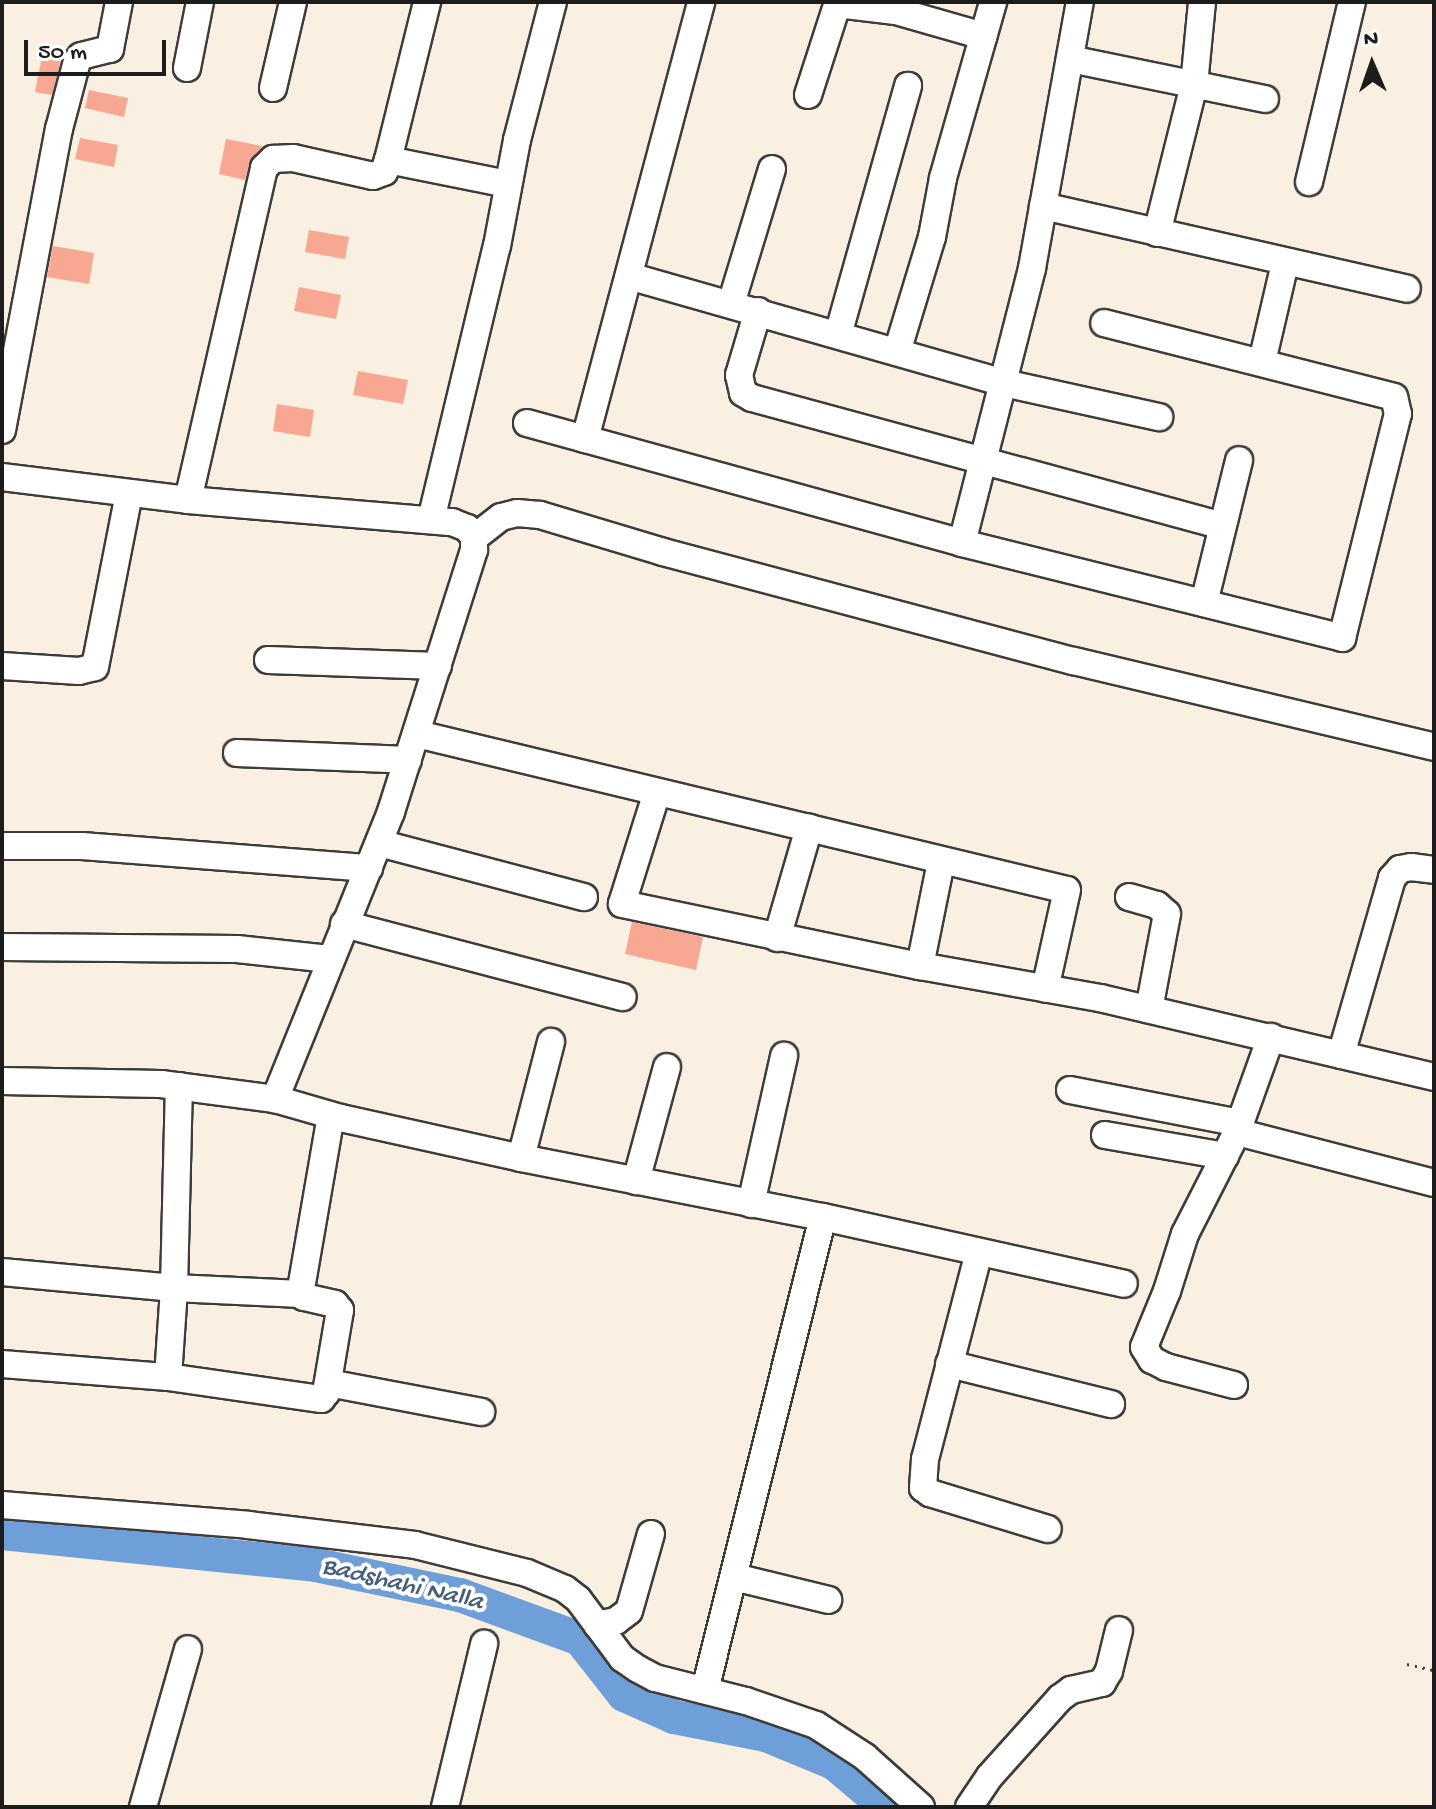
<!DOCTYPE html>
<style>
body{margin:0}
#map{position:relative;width:1436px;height:1809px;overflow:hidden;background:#f9f0e2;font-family:"Gochi Hand",sans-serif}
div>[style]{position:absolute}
.river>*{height:34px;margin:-17px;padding:0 17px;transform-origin:17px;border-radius:17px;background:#6e9fd8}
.building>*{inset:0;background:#f7a792}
.path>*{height:3px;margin-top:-1.5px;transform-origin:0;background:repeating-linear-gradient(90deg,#3d3c3a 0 2px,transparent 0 8px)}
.roads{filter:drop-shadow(2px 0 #3d3c3a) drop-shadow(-2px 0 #3d3c3a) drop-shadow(0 2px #3d3c3a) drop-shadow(0 -2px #3d3c3a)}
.minor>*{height:26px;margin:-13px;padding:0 13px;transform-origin:13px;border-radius:13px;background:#fff}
span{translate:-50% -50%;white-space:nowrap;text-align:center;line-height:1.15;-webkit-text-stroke:8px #fff;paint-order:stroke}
.water-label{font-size:26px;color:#455e7a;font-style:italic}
.frame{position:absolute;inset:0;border:4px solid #1c1c1c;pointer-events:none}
.north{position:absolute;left:1332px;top:24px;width:80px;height:80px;-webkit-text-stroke:6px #fff;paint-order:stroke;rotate:358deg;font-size:22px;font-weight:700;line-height:32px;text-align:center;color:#1c1c1c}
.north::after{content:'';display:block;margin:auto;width:28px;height:36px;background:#1c1c1c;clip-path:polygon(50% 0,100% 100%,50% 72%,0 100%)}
.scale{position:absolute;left:24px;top:40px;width:142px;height:36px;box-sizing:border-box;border:4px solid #1c1c1c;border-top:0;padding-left:10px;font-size:24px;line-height:28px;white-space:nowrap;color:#1c1c1c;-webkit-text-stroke:6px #fff;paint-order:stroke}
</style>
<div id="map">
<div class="river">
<div style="left:2px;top:1533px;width:316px;rotate:5.8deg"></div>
<div style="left:316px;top:1565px;width:147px;rotate:11.8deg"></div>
<div style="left:460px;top:1595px;width:128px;rotate:20.1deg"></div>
<div style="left:580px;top:1639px;width:71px;rotate:51.8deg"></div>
<div style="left:624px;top:1695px;width:55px;rotate:23.7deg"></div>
<div style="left:674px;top:1717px;width:94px;rotate:11.1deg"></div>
<div style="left:766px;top:1735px;width:74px;rotate:22.4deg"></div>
<div style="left:834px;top:1763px;width:68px;rotate:40.2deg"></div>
</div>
<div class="building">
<div style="clip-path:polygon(42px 56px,61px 59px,52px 95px,35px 92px)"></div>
<div style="clip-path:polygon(89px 90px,128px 98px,124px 117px,85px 108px)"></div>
<div style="clip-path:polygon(80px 138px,118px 145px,114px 167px,75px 159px)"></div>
<div style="clip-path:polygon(226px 139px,262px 146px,249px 164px,245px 180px,219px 174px)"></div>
<div style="clip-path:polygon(309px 230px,349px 237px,345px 259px,305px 252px)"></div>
<div style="clip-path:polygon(53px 246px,94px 253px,89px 284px,47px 277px)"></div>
<div style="clip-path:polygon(299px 287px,341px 295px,336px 319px,294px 311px)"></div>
<div style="clip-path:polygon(358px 371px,408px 380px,403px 404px,353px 395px)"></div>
<div style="clip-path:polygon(277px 404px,314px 410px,310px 437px,273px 431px)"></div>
<div style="clip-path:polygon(632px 922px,703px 937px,696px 970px,625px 954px)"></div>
</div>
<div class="path">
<div style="left:1407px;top:1664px;width:28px;rotate:13deg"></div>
</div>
<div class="roads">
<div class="minor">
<div style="left:837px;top:4px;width:59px;rotate:6.8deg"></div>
<div style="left:896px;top:11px;width:91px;rotate:16deg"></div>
<div style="left:1070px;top:59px;width:199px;rotate:11.6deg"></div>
<div style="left:187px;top:68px;width:67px;rotate:-78.9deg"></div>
<div style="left:273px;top:88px;width:88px;rotate:-76.9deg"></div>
<div style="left:808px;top:95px;width:98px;rotate:-72.1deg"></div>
<div style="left:388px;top:160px;width:163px;rotate:-76.1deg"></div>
<div style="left:1309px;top:182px;width:185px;rotate:-76.6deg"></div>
<div style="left:1043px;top:206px;width:373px;rotate:12.8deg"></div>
<div style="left:1157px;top:233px;width:153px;rotate:-76deg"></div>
<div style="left:1194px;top:85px;width:83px;rotate:-84.5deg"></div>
<div style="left:629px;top:276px;width:390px;rotate:15.9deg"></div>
<div style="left:1004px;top:383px;width:159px;rotate:12.4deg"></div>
<div style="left:731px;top:304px;width:141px;rotate:-73.1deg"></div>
<div style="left:758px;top:311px;width:67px;rotate:106.5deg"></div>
<div style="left:739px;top:375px;width:18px;rotate:77deg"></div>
<div style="left:743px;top:393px;width:10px;rotate:29deg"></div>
<div style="left:752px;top:398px;width:487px;rotate:15.2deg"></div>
<div style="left:838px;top:335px;width:259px;rotate:-74.3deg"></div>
<div style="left:897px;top:352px;width:120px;rotate:-73.1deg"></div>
<div style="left:932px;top:237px;width:60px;rotate:-79.4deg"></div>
<div style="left:943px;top:178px;width:183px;rotate:-74.1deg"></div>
<div style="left:1262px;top:362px;width:102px;rotate:-76.9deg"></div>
<div style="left:527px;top:423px;width:451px;rotate:15.4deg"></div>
<div style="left:962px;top:543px;width:392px;rotate:14deg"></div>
<div style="left:1342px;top:638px;width:231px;rotate:-76deg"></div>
<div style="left:1398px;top:414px;width:17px;rotate:-103deg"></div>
<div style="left:1394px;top:397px;width:299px;rotate:-165.7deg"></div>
<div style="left:2px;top:430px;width:306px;rotate:-79.3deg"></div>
<div style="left:59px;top:129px;width:70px;rotate:-75.2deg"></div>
<div style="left:77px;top:61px;width:6px;rotate:-51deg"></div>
<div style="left:81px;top:56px;width:30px;rotate:-14deg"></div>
<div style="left:110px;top:49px;width:48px;rotate:-79.2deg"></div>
<div style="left:585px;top:439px;width:452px;rotate:-75.1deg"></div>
<div style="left:2px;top:477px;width:187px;rotate:7deg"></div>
<div style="left:188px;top:500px;width:265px;rotate:4.8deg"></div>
<div style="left:452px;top:522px;width:16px;rotate:22deg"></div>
<div style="left:467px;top:528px;width:11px;rotate:52deg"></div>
<div style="left:474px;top:537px;width:13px;rotate:90deg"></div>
<div style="left:474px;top:550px;width:275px;rotate:107.6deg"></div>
<div style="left:391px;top:812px;width:310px;rotate:112deg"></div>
<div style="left:188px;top:500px;width:341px;rotate:-77.1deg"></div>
<div style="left:264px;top:168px;width:13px;rotate:-45deg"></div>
<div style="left:273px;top:159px;width:20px;rotate:-3deg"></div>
<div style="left:293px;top:158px;width:82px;rotate:12.7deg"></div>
<div style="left:373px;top:176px;width:12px;rotate:-20deg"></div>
<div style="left:384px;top:172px;width:13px;rotate:-72deg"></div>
<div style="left:388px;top:160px;width:122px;rotate:11.3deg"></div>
<div style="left:431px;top:520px;width:282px;rotate:-76.5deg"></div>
<div style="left:497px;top:246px;width:108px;rotate:-79.3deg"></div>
<div style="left:517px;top:140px;width:143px;rotate:-75.4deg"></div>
<div style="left:474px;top:538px;width:34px;rotate:-38deg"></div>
<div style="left:501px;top:517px;width:16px;rotate:-14deg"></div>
<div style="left:517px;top:513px;width:23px;rotate:5deg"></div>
<div style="left:540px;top:515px;width:128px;rotate:16.7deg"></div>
<div style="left:663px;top:552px;width:425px;rotate:14.9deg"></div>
<div style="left:1074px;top:661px;width:370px;rotate:13.4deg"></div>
<div style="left:962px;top:543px;width:284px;rotate:-75.7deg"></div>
<div style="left:1032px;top:268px;width:270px;rotate:-79.8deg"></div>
<div style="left:1204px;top:603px;width:147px;rotate:-76.2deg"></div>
<div style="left:268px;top:660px;width:170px;rotate:2deg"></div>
<div style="left:2px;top:666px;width:77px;rotate:3.7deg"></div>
<div style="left:79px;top:671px;width:16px;rotate:-14deg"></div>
<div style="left:95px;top:667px;width:177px;rotate:-78.9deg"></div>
<div style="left:417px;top:734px;width:668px;rotate:13.5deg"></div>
<div style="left:1067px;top:890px;width:101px;rotate:102.5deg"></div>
<div style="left:237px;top:753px;width:171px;rotate:2.3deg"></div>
<div style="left:657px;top:792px;width:117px;rotate:107.4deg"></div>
<div style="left:622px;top:904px;width:304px;rotate:11.8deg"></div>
<div style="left:920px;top:966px;width:183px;rotate:10.1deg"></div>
<div style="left:1100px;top:998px;width:343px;rotate:13.3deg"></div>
<div style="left:379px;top:843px;width:212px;rotate:14.8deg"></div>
<div style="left:2px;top:846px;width:80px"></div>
<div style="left:82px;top:846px;width:288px;rotate:4.4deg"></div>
<div style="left:1129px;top:897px;width:29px;rotate:16deg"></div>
<div style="left:1157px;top:905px;width:13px;rotate:42deg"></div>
<div style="left:1167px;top:914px;width:97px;rotate:100.7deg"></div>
<div style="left:344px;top:924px;width:288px;rotate:14.7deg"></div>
<div style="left:777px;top:938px;width:115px;rotate:-73.8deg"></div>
<div style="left:2px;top:947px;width:235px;rotate:0.5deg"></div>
<div style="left:237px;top:949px;width:93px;rotate:6.2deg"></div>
<div style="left:920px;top:966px;width:106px;rotate:-78.6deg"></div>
<div style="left:1341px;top:1055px;width:184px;rotate:-73.9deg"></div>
<div style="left:1392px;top:878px;width:12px;rotate:-48deg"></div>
<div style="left:1400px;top:869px;width:11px;rotate:-10deg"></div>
<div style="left:1411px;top:867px;width:23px;rotate:7deg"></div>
<div style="left:2px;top:1081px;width:159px;rotate:1.1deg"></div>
<div style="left:161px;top:1084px;width:115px;rotate:7.5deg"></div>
<div style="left:275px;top:1099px;width:69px;rotate:16.1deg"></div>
<div style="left:341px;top:1118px;width:184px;rotate:12.5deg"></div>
<div style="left:521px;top:1158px;width:308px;rotate:11.1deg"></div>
<div style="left:823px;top:1217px;width:308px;rotate:12.5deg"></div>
<div style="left:1070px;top:1090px;width:173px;rotate:11deg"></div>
<div style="left:1237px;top:1132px;width:203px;rotate:14.5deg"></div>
<div style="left:1105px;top:1135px;width:122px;rotate:9.9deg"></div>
<div style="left:521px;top:1158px;width:120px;rotate:-75.5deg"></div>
<div style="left:636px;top:1181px;width:118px;rotate:-74.8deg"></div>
<div style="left:751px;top:1204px;width:152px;rotate:-77.4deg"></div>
<div style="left:979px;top:1252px;width:214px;rotate:104.6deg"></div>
<div style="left:925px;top:1459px;width:29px;rotate:94deg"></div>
<div style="left:923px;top:1488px;width:9px;rotate:36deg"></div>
<div style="left:930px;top:1493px;width:123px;rotate:17deg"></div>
<div style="left:2px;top:1272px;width:173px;rotate:5.3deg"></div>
<div style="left:174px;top:1288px;width:127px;rotate:2.7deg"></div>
<div style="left:2px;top:1364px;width:167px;rotate:4.5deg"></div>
<div style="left:168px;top:1377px;width:155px;rotate:8.2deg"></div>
<div style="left:321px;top:1399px;width:8px;rotate:-50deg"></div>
<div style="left:326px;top:1393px;width:84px;rotate:-80.4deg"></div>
<div style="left:340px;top:1310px;width:8px;rotate:-130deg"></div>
<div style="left:335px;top:1304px;width:32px;rotate:-167deg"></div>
<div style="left:304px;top:1297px;width:9px;rotate:-111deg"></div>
<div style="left:301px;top:1289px;width:176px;rotate:-80.2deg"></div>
<div style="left:949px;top:1364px;width:167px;rotate:13.9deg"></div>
<div style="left:168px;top:1377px;width:89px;rotate:-86.1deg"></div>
<div style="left:174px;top:1288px;width:202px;rotate:-88.6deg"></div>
<div style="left:328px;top:1383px;width:156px;rotate:10.7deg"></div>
<div style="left:1234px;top:1385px;width:70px;rotate:-165.2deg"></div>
<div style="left:1166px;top:1367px;width:16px;rotate:-153deg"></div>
<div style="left:1152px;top:1360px;width:15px;rotate:-122deg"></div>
<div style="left:1144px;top:1347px;width:61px;rotate:-67.7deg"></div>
<div style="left:1167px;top:1291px;width:60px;rotate:-72.5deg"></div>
<div style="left:1185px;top:1234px;width:114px;rotate:-63deg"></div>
<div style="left:1237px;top:1132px;width:101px;rotate:-70.3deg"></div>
<div style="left:2px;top:1505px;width:247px;rotate:4.6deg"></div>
<div style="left:248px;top:1525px;width:168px;rotate:6.8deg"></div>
<div style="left:415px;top:1545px;width:115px;rotate:14deg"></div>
<div style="left:527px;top:1573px;width:41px;rotate:22.8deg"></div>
<div style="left:565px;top:1589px;width:16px;rotate:38deg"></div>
<div style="left:578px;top:1599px;width:74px;rotate:53.3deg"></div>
<div style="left:622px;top:1658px;width:19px;rotate:35deg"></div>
<div style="left:638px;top:1669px;width:19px;rotate:28deg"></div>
<div style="left:655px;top:1678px;width:94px;rotate:14.2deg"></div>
<div style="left:746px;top:1701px;width:74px;rotate:18.9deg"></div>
<div style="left:816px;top:1725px;width:59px;rotate:33.1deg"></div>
<div style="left:865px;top:1757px;width:75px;rotate:41.8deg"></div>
<div style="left:734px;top:1577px;width:97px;rotate:13.7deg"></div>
<div style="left:597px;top:1625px;width:19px;rotate:-12deg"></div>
<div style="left:616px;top:1621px;width:16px;rotate:-38deg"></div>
<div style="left:629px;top:1611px;width:80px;rotate:-74.1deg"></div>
<div style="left:705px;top:1690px;width:487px;rotate:-76deg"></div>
<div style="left:143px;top:1807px;width:164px;rotate:-74.1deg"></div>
<div style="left:445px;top:1807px;width:168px;rotate:-76.5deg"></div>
<div style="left:969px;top:1807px;width:37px;rotate:-56deg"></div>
<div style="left:990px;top:1776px;width:105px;rotate:-48.1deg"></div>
<div style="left:1060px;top:1698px;width:14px;rotate:-36deg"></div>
<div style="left:1071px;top:1690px;width:32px;rotate:-13deg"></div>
<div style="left:1102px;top:1683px;width:14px;rotate:-60deg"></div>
<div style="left:1109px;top:1671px;width:42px;rotate:-76.3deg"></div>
</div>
</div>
<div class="water-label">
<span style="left:402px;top:1586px;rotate:13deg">Badshahi Nalla</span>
</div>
<div class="frame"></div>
<div class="north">N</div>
<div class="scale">50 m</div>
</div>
